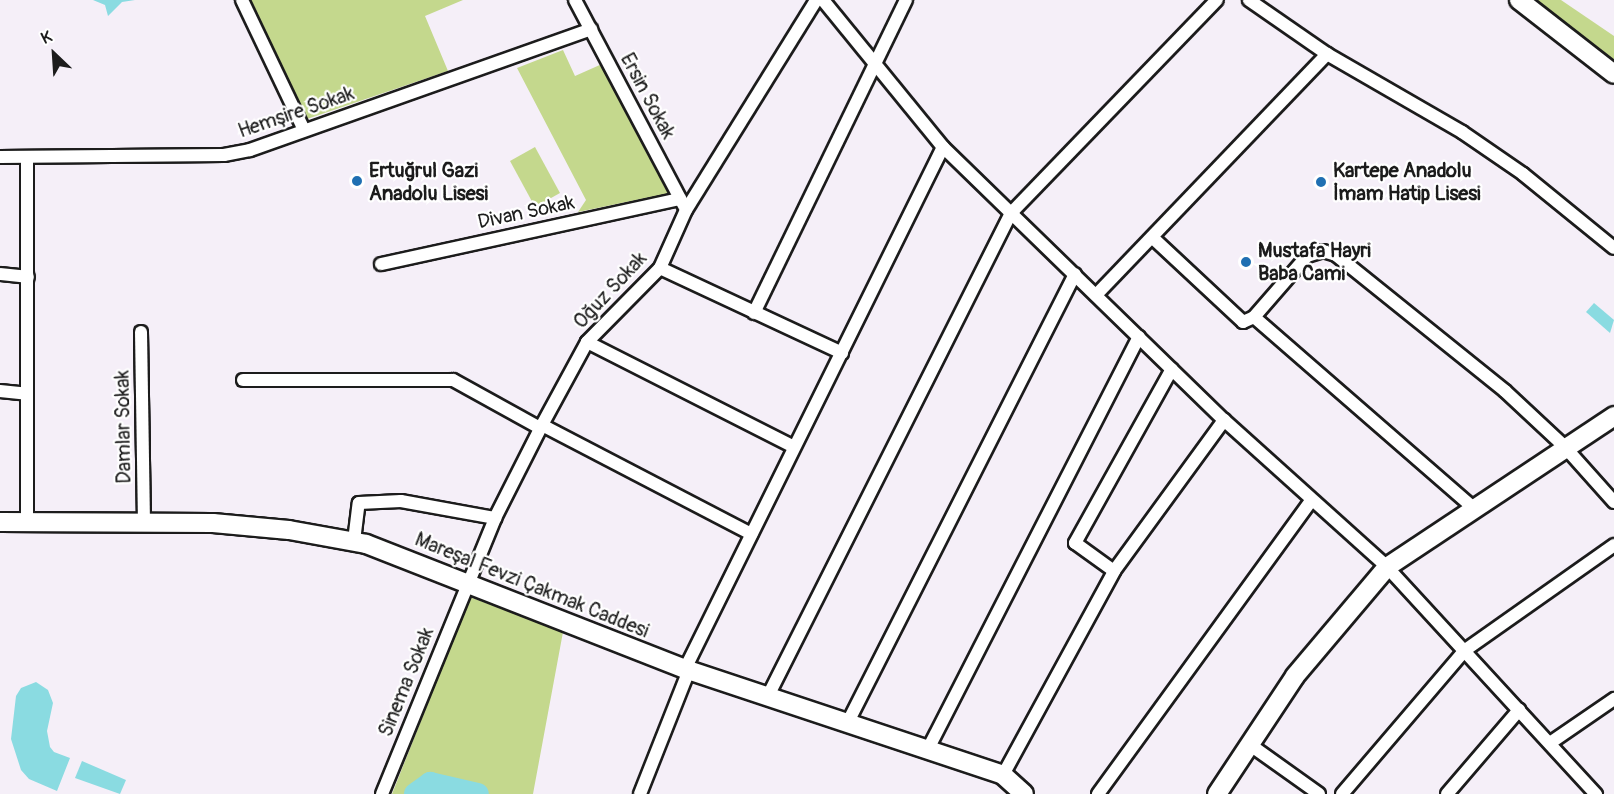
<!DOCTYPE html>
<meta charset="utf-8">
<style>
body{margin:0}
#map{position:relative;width:1614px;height:794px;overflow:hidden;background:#f5eff8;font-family:Pangolin,sans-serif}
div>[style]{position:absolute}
.green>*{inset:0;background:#c4d88d}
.water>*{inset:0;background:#8adbe1}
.river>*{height:22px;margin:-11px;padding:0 11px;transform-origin:11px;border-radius:11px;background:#8adbe1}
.roads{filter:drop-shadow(2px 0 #1c1c1c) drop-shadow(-2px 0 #1c1c1c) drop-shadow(0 2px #1c1c1c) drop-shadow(0 -2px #1c1c1c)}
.street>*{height:12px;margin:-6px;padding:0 6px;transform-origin:6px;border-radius:6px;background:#fff}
.secondary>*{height:18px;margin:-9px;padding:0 9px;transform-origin:9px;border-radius:9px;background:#fff}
.dots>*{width:16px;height:16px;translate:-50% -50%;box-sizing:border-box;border:3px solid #fff;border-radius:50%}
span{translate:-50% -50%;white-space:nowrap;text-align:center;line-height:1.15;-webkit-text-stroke:4.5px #fff;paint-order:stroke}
.street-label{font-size:20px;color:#1c1c1c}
.poi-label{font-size:20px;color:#1c1c1c;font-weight:700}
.left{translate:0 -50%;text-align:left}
.north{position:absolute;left:24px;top:24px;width:60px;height:60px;-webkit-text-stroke:4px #fff;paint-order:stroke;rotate:335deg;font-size:16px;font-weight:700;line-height:24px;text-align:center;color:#1c1c1c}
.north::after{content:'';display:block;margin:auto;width:21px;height:27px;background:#1c1c1c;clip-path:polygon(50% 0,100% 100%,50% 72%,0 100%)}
</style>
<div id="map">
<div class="green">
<div style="clip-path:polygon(251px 0,463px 0,425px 16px,448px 71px,307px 119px)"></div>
<div style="clip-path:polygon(1536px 0,1561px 0,1614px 36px,1614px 62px)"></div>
<div style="clip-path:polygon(563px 50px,575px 76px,602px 64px,670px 193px,578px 212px,586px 200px,517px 68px)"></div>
<div style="clip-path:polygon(535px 147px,560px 193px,535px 207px,510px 161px)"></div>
<div style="clip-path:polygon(470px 597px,563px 632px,533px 794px,478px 794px,430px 783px,415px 794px,392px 794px)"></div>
</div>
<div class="water">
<div style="clip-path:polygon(93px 0,135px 0,122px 2px,108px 16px,105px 5px)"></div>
<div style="clip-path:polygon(1594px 303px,1614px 320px,1610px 333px,1586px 312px)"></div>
<div style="clip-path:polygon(36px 682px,48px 690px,53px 703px,47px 731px,50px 747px,54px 752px,70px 758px,57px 791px,29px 779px,21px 770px,11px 739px,16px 696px,21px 688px)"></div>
<div style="clip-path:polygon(82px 761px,126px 780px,120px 794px,75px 778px)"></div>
</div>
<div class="river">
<div style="left:415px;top:794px;width:19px;rotate:-36deg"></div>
<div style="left:430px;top:783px;width:49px;rotate:12.9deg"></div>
</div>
<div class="roads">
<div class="street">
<div style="left:242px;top:0;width:144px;rotate:64.5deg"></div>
<div style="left:575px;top:0;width:233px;rotate:62.1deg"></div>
<div style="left:823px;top:0;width:190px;rotate:50.8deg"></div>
<div style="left:943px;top:147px;width:392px;rotate:44.2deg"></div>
<div style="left:1224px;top:420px;width:219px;rotate:42deg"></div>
<div style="left:1387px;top:567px;width:309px;rotate:47.4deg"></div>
<div style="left:1249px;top:0;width:95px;rotate:34.7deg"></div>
<div style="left:1327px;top:54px;width:156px;rotate:30deg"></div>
<div style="left:1462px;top:132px;width:74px;rotate:34.5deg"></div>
<div style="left:1523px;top:174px;width:117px;rotate:39.1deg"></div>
<div style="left:0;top:157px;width:224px;rotate:-0.5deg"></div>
<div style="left:224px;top:155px;width:26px;rotate:-11deg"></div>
<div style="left:250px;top:150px;width:362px;rotate:-19.5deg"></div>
<div style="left:27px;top:158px;width:364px;rotate:90deg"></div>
<div style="left:1153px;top:238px;width:123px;rotate:43deg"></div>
<div style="left:1243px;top:322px;width:12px;rotate:-24deg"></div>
<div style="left:1254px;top:317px;width:81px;rotate:-49deg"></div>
<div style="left:1307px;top:256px;width:17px;rotate:-17deg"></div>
<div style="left:1323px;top:251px;width:14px;rotate:17deg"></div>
<div style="left:1336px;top:255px;width:217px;rotate:38.8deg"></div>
<div style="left:1505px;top:391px;width:81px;rotate:43deg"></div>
<div style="left:1564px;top:446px;width:75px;rotate:48.2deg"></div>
<div style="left:381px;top:264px;width:306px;rotate:-12.3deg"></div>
<div style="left:660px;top:268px;width:201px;rotate:25deg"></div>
<div style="left:0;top:274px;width:28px;rotate:6deg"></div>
<div style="left:1096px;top:295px;width:334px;rotate:-46.2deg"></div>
<div style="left:754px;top:313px;width:348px;rotate:-64.1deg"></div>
<div style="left:1254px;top:317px;width:291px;rotate:41deg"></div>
<div style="left:141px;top:332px;width:190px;rotate:89.1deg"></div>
<div style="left:587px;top:342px;width:232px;rotate:26.9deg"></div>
<div style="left:243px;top:380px;width:210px"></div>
<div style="left:453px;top:380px;width:99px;rotate:28.9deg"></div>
<div style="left:0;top:391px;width:27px;rotate:6deg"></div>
<div style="left:542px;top:425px;width:236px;rotate:27.5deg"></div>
<div style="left:354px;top:541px;width:38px;rotate:-83deg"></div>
<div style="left:359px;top:503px;width:42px;rotate:-2.7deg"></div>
<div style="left:401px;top:501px;width:96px;rotate:10.3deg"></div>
<div style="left:1114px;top:571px;width:48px;rotate:-144.3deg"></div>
<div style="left:1075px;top:543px;width:199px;rotate:-60.9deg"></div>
<div style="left:685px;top:669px;width:582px;rotate:-63.7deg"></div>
<div style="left:769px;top:694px;width:538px;rotate:-63.29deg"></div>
<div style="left:1011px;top:213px;width:296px;rotate:-46deg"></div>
<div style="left:848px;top:722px;width:502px;rotate:-63.13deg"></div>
<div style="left:1550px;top:743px;width:78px;rotate:-34.5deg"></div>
<div style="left:1249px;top:744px;width:86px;rotate:35.5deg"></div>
<div style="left:928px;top:749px;width:463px;rotate:-62.9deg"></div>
<div style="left:1003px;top:775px;width:232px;rotate:-61.4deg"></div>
<div style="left:1114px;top:571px;width:187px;rotate:-53.9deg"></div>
<div style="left:382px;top:794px;width:298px;rotate:-67.7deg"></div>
<div style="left:495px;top:518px;width:104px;rotate:-63.2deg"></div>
<div style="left:542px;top:425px;width:94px;rotate:-61.5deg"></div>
<div style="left:587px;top:342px;width:104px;rotate:-45.4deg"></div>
<div style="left:660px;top:268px;width:64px;rotate:-65.9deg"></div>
<div style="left:686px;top:210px;width:247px;rotate:-58.2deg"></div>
<div style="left:640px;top:794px;width:133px;rotate:-68.4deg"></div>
<div style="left:1098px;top:794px;width:362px;rotate:-54deg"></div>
<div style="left:1342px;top:794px;width:188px;rotate:-49.5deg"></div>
<div style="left:1464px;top:651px;width:184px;rotate:-35.2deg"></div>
<div style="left:1447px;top:794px;width:111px;rotate:-49.4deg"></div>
</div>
<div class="secondary">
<div style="left:1519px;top:0;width:120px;rotate:37.9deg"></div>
<div style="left:0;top:522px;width:213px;rotate:0.3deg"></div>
<div style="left:213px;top:523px;width:76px;rotate:5.3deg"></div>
<div style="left:289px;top:530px;width:78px;rotate:10.3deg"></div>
<div style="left:366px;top:544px;width:343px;rotate:21.4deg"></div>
<div style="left:685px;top:669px;width:335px;rotate:18.4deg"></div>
<div style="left:1003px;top:775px;width:28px;rotate:42deg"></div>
<div style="left:1217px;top:794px;width:141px;rotate:-56.5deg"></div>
<div style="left:1295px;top:676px;width:143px;rotate:-49.8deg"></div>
<div style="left:1387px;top:567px;width:273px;rotate:-33.6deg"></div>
</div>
</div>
<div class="dots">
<div style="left:357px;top:181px;background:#1f6fb2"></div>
<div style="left:1321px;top:182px;background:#1f6fb2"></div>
<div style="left:1246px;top:262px;background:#1f6fb2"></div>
</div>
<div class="street-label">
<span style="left:648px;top:96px;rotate:62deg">Ersin Sokak</span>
<span style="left:296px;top:112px;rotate:-19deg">Hemşire Sokak</span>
<span style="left:526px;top:212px;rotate:-12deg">Divan Sokak</span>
<span style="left:610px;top:290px;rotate:-47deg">Oğuz Sokak</span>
<span style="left:123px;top:427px;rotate:-91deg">Damlar Sokak</span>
<span style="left:532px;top:585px;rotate:22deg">Mareşal Fevzi Çakmak Caddesi</span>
<span style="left:406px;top:682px;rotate:-68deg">Sinema Sokak</span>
</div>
<div class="poi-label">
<span class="left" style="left:369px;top:182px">Ertuğrul Gazi<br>Anadolu Lisesi</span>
<span class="left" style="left:1333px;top:182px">Kartepe Anadolu<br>İmam Hatip Lisesi</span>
<span class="left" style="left:1258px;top:262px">Mustafa Hayri<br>Baba Cami</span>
</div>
<div class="north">K</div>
</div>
